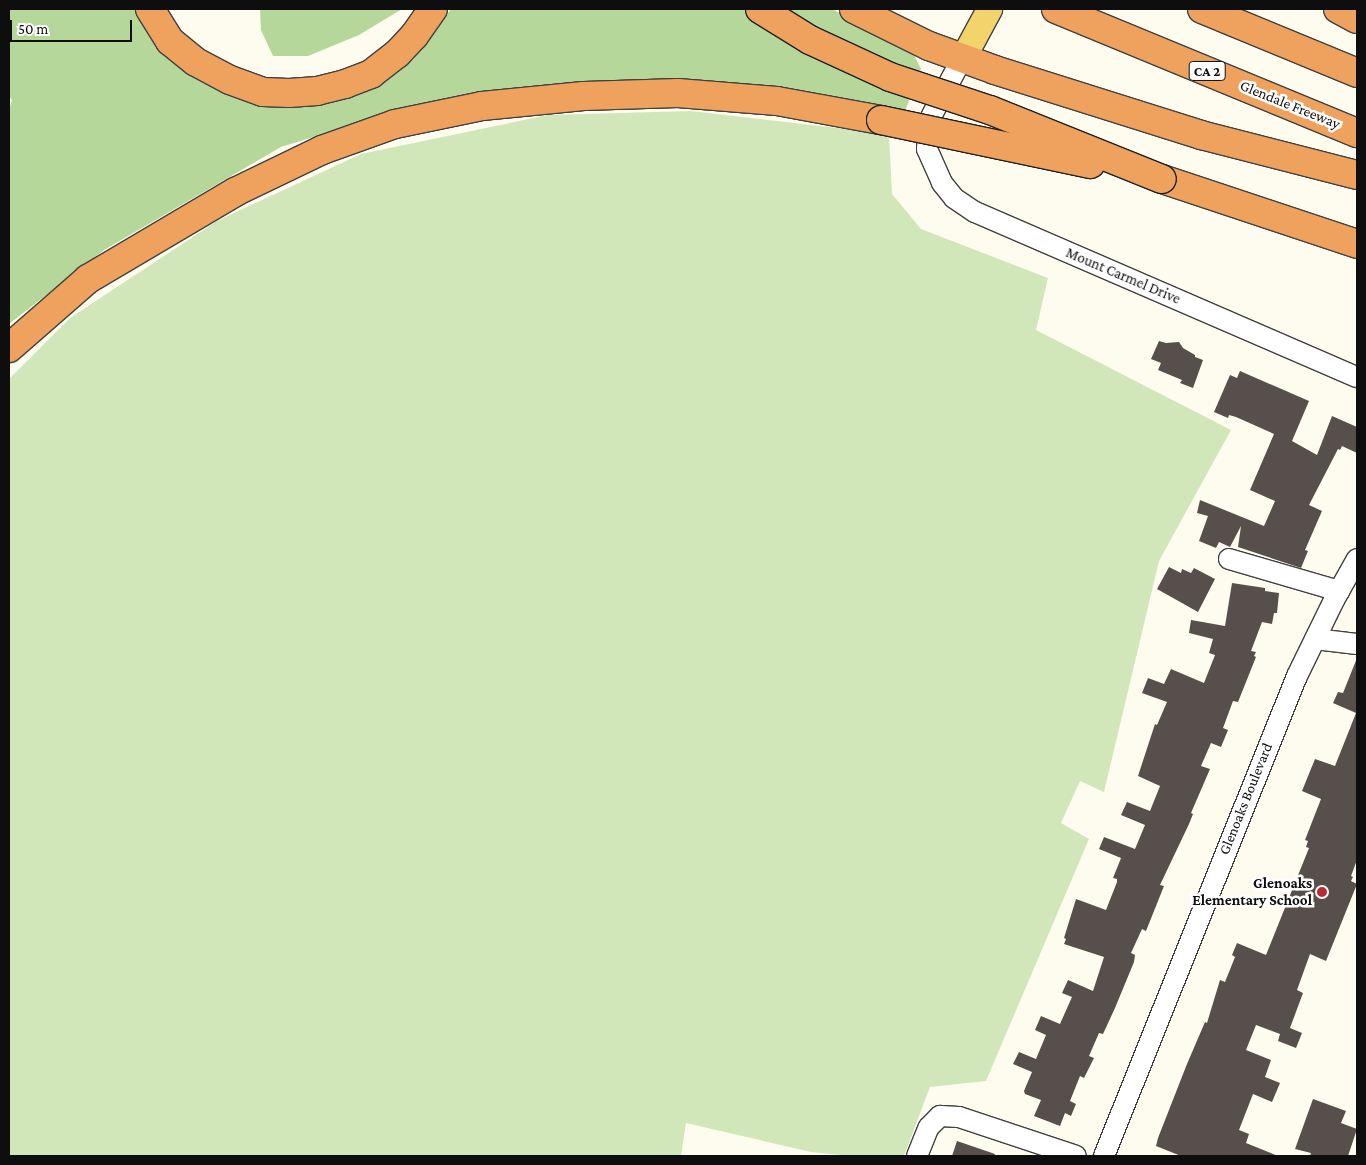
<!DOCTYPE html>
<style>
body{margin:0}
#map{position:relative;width:1366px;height:1165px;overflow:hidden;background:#fefcef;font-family:"Crimson Pro",serif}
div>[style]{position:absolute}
.green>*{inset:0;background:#d1e7ba}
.forest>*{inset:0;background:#b5d79a}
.building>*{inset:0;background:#564f4b}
.roads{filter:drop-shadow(1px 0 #414141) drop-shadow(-1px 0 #414141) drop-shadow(0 1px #414141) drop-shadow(0 -1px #414141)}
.minor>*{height:20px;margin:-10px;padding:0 10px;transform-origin:10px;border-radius:10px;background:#fff}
.major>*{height:25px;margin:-12.5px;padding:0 12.5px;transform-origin:12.5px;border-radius:12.5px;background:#f2d46b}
.highway>*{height:28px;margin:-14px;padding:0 14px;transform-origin:14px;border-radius:14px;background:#eea25e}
.bridges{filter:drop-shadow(1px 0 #1f1f1f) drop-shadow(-1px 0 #1f1f1f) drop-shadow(0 1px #1f1f1f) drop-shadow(0 -1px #1f1f1f)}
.highway-bridge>*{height:28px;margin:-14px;padding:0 14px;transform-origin:14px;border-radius:14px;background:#eea25e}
.dots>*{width:14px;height:14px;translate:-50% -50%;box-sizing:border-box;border:2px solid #fff;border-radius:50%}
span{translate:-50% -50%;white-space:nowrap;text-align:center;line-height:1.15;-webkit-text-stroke:5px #fff;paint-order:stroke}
.shield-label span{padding:1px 4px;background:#fff;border:1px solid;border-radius:4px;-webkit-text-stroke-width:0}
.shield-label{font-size:14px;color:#0e0e0e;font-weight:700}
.street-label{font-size:15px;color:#0e0e0e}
.poi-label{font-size:15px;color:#0e0e0e;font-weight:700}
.right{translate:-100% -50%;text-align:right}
.frame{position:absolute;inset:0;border:10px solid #0e0e0e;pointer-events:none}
.scale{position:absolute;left:10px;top:20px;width:122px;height:22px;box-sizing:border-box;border:2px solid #0e0e0e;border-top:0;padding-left:6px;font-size:15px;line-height:18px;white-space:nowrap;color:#0e0e0e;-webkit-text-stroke:4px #fff;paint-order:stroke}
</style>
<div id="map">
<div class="green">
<div style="clip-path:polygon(691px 111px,889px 134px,892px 194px,921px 229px,1048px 278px,1036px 330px,1231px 430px,1159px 561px,1104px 792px,1080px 781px,1061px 823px,1089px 839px,986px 1081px,930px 1087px,904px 1156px,851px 1156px,811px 1152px,686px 1123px,681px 1156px,9px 1156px,9px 379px,70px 318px,217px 221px,361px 154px,548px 115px)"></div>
</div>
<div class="forest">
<div style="clip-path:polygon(9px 9px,140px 9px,269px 101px,314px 105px,373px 87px,413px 60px,451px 9px,832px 9px,913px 53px,921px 69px,905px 111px,657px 80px,527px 87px,404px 109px,281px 147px,104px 250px,9px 324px,9px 110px,12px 100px,9px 96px)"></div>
<div style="clip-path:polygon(260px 9px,402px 9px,359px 35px,308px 56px,273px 56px,261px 30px)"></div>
</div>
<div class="building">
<div style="clip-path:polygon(1159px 341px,1166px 343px,1179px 342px,1183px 348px,1195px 355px,1195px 357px,1203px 360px,1193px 388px,1180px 383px,1182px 380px,1158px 370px,1161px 363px,1151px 359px)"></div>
<div style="clip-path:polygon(1240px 371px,1309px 401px,1292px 441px,1317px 455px,1332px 416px,1357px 427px,1357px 453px,1342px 446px,1340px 450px,1338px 449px,1309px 505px,1322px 511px,1305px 550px,1308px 551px,1301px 568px,1238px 547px,1241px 526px,1230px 547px,1219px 542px,1216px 548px,1199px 541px,1208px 516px,1197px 513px,1200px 500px,1264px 526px,1275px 501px,1250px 490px,1274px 434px,1236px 417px,1229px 415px,1228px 418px,1214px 412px,1230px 375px,1237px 378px)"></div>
<div style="clip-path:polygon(1169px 567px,1181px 573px,1182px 569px,1191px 573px,1194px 568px,1215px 579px,1198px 612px,1157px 589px)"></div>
<div style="clip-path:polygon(1232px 583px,1265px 588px,1265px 591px,1279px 593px,1277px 613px,1274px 613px,1272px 624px,1262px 622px,1251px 651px,1256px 652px,1254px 656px,1256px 657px,1238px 702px,1233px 701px,1223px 728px,1228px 730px,1221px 747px,1211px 743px,1201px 766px,1210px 769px,1191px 813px,1193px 814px,1189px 824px,1160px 885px,1164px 886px,1146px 931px,1142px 929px,1131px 953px,1135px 955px,1134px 962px,1115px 1008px,1103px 1034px,1099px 1033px,1089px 1056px,1094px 1058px,1084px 1078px,1080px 1076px,1070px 1101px,1076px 1104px,1071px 1116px,1065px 1113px,1060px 1126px,1034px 1116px,1041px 1100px,1025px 1094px,1024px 1091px,1032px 1072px,1013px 1064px,1019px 1052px,1036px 1059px,1046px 1035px,1035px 1030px,1041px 1016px,1060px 1024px,1072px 997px,1062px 993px,1068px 980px,1093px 991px,1104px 957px,1064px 944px,1066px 939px,1064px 938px,1076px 899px,1106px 910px,1117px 882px,1117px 879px,1113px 878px,1121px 858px,1099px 849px,1104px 837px,1135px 849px,1145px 825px,1121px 815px,1127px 802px,1150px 811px,1160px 786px,1138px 776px,1155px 724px,1157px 725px,1167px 702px,1142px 693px,1148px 678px,1164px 684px,1171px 669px,1204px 683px,1215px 655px,1209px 653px,1213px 639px,1189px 633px,1191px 620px,1225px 626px)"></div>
<div style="clip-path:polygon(1357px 658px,1357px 860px,1351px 876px,1353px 877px,1351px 881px,1357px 884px,1326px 961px,1310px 954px,1297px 990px,1303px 993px,1290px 1028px,1302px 1033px,1296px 1048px,1278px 1041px,1280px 1034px,1256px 1025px,1246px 1050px,1271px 1060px,1265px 1077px,1280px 1083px,1272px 1102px,1253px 1094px,1239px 1130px,1249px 1134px,1246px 1143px,1278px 1156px,1181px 1156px,1156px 1146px,1158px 1138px,1187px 1064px,1205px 1022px,1207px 1023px,1220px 980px,1225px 982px,1235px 957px,1232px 955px,1237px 943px,1266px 955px,1309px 848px,1306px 847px,1308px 841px,1305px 840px,1321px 799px,1302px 791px,1315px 759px,1335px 766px,1356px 713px,1333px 703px,1338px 692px,1343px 693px)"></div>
<div style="clip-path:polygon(1313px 1099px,1346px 1111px,1341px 1123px,1357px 1129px,1348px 1156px,1310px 1156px,1311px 1153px,1295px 1149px)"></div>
<div style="clip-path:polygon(957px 1141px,995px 1154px,994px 1156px,952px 1156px)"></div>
</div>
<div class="roads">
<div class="minor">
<div style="left:949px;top:83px;width:27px;rotate:-62deg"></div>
<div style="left:931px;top:117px;width:13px;rotate:-63deg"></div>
<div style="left:928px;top:137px;width:12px;rotate:95deg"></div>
<div style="left:927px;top:149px;width:37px;rotate:66deg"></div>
<div style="left:942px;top:183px;width:19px;rotate:51deg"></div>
<div style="left:954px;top:198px;width:25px;rotate:34deg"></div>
<div style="left:975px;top:212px;width:416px;rotate:23.4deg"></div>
<div style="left:1229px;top:559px;width:115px;rotate:16.2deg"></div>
<div style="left:1315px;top:639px;width:42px;rotate:6.8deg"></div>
<div style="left:917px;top:1156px;width:31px;rotate:-68deg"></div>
<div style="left:929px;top:1127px;width:16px;rotate:-45deg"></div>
<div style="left:940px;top:1116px;width:19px;rotate:3deg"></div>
<div style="left:959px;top:1117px;width:123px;rotate:18.4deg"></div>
<div style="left:1104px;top:1156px;width:517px;rotate:-68.1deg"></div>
<div style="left:1297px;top:676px;width:85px;rotate:-64deg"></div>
<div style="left:1334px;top:600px;width:47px;rotate:-60.7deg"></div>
</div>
<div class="major">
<div style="left:962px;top:59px;width:57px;rotate:-61.6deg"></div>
</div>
<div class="highway">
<div style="left:150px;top:9px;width:38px;rotate:58deg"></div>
<div style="left:170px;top:41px;width:33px;rotate:39deg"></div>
<div style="left:196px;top:62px;width:38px;rotate:28deg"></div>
<div style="left:230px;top:80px;width:35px;rotate:20deg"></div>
<div style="left:263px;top:92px;width:26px;rotate:2deg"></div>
<div style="left:289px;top:93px;width:28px;rotate:-4deg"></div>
<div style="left:317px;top:91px;width:29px;rotate:-14deg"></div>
<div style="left:345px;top:84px;width:28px;rotate:-21deg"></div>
<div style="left:371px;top:74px;width:33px;rotate:-38deg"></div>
<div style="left:397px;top:54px;width:25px;rotate:-47deg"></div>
<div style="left:414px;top:36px;width:33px;rotate:-55deg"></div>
<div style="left:854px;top:9px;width:84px;rotate:26.3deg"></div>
<div style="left:929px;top:46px;width:70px;rotate:20deg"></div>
<div style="left:995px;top:70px;width:216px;rotate:17.5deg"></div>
<div style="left:1201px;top:135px;width:161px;rotate:14.4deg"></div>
<div style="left:1056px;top:9px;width:326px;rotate:22.4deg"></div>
<div style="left:1202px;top:9px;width:168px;rotate:22.4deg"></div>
<div style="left:1338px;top:9px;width:21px;rotate:28deg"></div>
<div style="left:1162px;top:179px;width:206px;rotate:18.4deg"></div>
<div style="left:9px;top:348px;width:105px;rotate:-41.1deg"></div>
<div style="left:88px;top:279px;width:171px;rotate:-30.6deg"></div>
<div style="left:235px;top:192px;width:97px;rotate:-25.8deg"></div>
<div style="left:322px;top:150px;width:77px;rotate:-19.6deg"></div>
<div style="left:395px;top:124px;width:89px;rotate:-11.7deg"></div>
<div style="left:482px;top:106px;width:102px;rotate:-5.6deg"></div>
<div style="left:584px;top:96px;width:94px;rotate:-1.8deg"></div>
<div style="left:678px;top:93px;width:99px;rotate:4.6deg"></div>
<div style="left:777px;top:101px;width:106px;rotate:10.4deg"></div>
</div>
</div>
<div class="bridges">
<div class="highway-bridge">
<div style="left:760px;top:9px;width:59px;rotate:31.8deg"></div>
<div style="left:810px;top:40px;width:88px;rotate:24.8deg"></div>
<div style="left:890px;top:77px;width:105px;rotate:18.3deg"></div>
<div style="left:990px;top:110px;width:185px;rotate:21.9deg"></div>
<div style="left:881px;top:120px;width:214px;rotate:11.9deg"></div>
</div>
</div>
<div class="dots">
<div style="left:1322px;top:892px;background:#b82c30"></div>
</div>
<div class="shield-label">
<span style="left:1207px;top:71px">CA 2</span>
</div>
<div class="street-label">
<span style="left:1290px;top:105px;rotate:22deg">Glendale Freeway</span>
<span style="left:1123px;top:276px;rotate:23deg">Mount Carmel Drive</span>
<span style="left:1246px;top:799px;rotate:-68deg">Glenoaks Boulevard</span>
</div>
<div class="poi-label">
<span class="right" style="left:1312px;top:892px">Glenoaks<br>Elementary School</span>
</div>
<div class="frame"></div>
<div class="scale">50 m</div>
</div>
